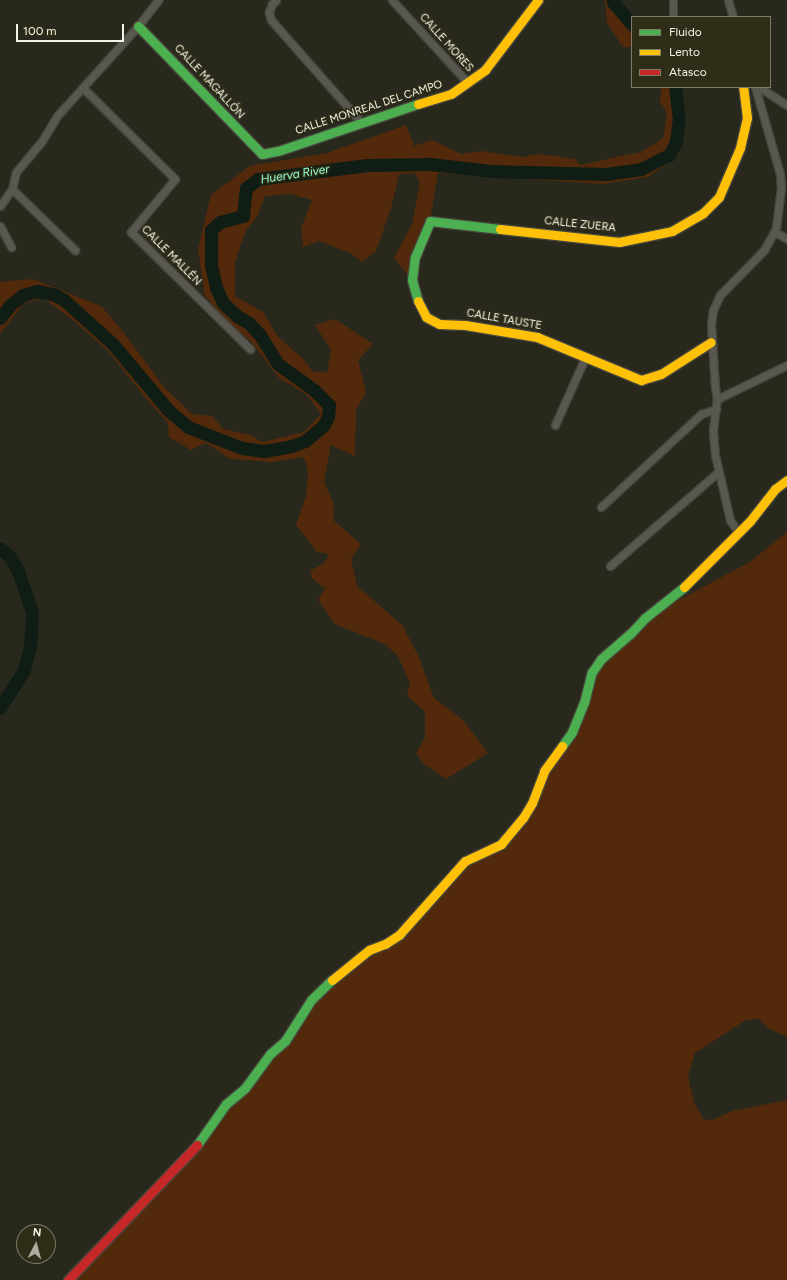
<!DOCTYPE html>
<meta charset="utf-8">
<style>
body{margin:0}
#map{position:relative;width:787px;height:1280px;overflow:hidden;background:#29281d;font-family:Figtree,sans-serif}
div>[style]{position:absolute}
.green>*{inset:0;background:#522a0b}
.river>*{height:13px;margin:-6.5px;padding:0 6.5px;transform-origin:6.5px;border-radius:6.5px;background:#0f1d15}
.roads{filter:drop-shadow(1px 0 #46453c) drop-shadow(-1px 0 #46453c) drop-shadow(0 1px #46453c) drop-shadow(0 -1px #46453c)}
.street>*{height:7px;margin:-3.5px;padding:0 3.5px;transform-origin:3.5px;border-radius:3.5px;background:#595850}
.fast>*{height:9px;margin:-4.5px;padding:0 4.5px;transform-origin:4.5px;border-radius:4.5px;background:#4caf50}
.slow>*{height:9px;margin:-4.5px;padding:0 4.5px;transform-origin:4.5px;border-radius:4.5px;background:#ffc107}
.jam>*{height:9px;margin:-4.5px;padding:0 4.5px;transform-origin:4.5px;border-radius:4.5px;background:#c62828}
span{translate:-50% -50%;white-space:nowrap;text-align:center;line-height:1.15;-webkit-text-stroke:3px #2e2d18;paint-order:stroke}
.street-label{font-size:11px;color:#f3f3e5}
.water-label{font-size:12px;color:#90ffc9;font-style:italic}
.legend{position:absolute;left:631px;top:16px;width:140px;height:72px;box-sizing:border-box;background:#2e2d18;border:1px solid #7d7c6a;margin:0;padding:5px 7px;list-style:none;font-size:12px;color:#f3f3e5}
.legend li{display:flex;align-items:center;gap:8px;height:20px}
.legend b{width:20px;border:1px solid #7d7c6a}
.north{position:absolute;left:16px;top:1224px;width:40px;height:40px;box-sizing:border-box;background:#2e2d18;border:1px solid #7d7c6a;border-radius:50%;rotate:6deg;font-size:11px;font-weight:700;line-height:16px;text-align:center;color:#f3f3e5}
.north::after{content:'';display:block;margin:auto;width:14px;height:18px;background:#acac9f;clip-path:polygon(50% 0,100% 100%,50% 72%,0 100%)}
.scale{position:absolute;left:16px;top:24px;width:108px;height:18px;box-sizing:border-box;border:2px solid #f3f3e5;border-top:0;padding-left:5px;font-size:12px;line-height:14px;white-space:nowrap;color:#f3f3e5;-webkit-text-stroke:3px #2e2d18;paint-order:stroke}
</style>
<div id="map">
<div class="green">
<div style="clip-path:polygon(605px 0,620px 0,620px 8px,632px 19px,632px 47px,623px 47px,607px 23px)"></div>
<div style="clip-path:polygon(661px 87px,682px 87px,684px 137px,673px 160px,648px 177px,602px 184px,438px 173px,430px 221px,412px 280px,394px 258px,412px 224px,420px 182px,415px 173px,399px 174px,391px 208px,376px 251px,362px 262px,350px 253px,319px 241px,303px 247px,301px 228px,312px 200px,290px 194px,265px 196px,258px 215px,245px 232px,235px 262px,235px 296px,263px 312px,278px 337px,304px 360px,312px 371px,327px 373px,331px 350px,315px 325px,335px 319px,373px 344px,358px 360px,366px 392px,356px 410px,355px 456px,331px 445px,324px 482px,333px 502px,334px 521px,361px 544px,351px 559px,357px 586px,402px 625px,418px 655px,434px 698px,463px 720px,488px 753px,446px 779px,425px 765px,416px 753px,425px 738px,425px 712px,407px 695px,410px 683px,398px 656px,385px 644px,335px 624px,318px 600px,325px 589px,312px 578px,310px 571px,324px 563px,329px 554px,317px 552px,296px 525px,306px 496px,308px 471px,304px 457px,273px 462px,230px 459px,206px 443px,191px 450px,169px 437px,168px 423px,144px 396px,108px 351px,73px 320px,43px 298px,24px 303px,0 334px,0 282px,33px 279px,101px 306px,121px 329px,164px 387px,192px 414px,212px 416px,223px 429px,250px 435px,262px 442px,304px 432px,321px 414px,306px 394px,279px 378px,250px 340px,232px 327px,205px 296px,198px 249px,211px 195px,250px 166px,327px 153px,406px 125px,414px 146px,432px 140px,461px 154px,481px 151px,522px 157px,538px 154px,575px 159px,580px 165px,641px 152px,663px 138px,667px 113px,660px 101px)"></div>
<div style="clip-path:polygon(787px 532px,787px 1037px,768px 1028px,759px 1019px,746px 1020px,695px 1053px,688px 1076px,694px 1103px,704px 1120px,715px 1119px,732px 1111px,787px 1100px,787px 1280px,67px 1280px,245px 1088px,311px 1000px,385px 944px,465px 861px,501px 844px,569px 736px,592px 672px,645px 618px,750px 562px)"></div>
</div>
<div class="river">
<div style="left:613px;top:0;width:2px;rotate:90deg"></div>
<div style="left:613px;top:2px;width:30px;rotate:50deg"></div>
<div style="left:0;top:318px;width:16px;rotate:-52deg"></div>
<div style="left:10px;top:305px;width:16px;rotate:-38deg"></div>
<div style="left:23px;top:295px;width:15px;rotate:-16deg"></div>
<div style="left:37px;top:291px;width:16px;rotate:11deg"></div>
<div style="left:53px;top:294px;width:13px;rotate:29deg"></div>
<div style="left:64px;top:300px;width:64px;rotate:41.9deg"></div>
<div style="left:112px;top:343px;width:87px;rotate:50.1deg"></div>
<div style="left:168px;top:410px;width:26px;rotate:40deg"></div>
<div style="left:188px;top:427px;width:58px;rotate:21.3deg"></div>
<div style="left:242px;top:448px;width:22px;rotate:8deg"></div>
<div style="left:264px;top:451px;width:28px;rotate:-10deg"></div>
<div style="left:292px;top:446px;width:14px;rotate:-21deg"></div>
<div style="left:305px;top:441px;width:23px;rotate:-40deg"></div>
<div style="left:323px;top:426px;width:10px;rotate:-61deg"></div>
<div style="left:328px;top:417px;width:12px;rotate:-85deg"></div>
<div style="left:329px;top:405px;width:21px;rotate:-135deg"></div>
<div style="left:314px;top:390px;width:44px;rotate:-144.2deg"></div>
<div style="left:278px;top:364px;width:34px;rotate:-122deg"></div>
<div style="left:260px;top:335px;width:16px;rotate:-133deg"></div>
<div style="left:249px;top:323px;width:14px;rotate:-150deg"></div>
<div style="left:237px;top:316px;width:19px;rotate:-137deg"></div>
<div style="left:223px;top:303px;width:17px;rotate:-114deg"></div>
<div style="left:216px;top:287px;width:22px;rotate:-103deg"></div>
<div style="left:211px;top:266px;width:36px;rotate:-90deg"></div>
<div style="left:211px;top:230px;width:12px;rotate:-42deg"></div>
<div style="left:220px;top:222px;width:24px;rotate:-15deg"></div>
<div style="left:243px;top:216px;width:28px;rotate:-84deg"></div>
<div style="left:246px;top:188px;width:15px;rotate:-37deg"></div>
<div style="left:258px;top:179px;width:110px;rotate:-7.3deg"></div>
<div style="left:367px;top:165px;width:63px;rotate:-0.9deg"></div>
<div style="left:430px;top:164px;width:61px;rotate:6.5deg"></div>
<div style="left:491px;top:171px;width:115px;rotate:1.5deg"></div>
<div style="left:606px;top:174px;width:35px;rotate:-8deg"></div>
<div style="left:641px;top:169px;width:31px;rotate:-27deg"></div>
<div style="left:669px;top:155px;width:15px;rotate:-62deg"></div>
<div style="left:676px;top:142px;width:23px;rotate:-83deg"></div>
<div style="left:679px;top:119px;width:32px;rotate:-97deg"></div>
<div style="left:0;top:548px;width:13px;rotate:42deg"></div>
<div style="left:10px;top:557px;width:16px;rotate:60deg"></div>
<div style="left:18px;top:571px;width:43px;rotate:71.1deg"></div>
<div style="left:32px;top:612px;width:35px;rotate:93deg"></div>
<div style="left:30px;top:647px;width:24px;rotate:105deg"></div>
<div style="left:24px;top:670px;width:45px;rotate:122.3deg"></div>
</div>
<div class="roads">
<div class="street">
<div style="left:276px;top:0;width:6px;rotate:135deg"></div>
<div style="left:272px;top:4px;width:9px;rotate:111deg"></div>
<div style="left:269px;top:12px;width:8px;rotate:76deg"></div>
<div style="left:271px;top:20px;width:136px;rotate:48.6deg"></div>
<div style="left:392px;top:0;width:113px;rotate:47.5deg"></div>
<div style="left:673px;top:0;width:17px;rotate:90deg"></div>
<div style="left:728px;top:0;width:18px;rotate:74deg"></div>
<div style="left:759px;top:87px;width:33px;rotate:33deg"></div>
<div style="left:83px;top:88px;width:129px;rotate:44.7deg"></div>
<div style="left:175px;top:179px;width:69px;rotate:129.7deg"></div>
<div style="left:131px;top:232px;width:167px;rotate:44.5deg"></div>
<div style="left:12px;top:189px;width:88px;rotate:44.1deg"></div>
<div style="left:0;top:206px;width:21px;rotate:-55deg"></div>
<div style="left:12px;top:189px;width:17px;rotate:-77deg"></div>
<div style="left:16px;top:172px;width:40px;rotate:-50deg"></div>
<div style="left:42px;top:141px;width:29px;rotate:-59deg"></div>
<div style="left:57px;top:116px;width:121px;rotate:-48deg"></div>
<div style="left:138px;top:26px;width:33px;rotate:-52deg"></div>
<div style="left:0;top:226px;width:24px;rotate:62deg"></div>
<div style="left:775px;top:232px;width:14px;rotate:30deg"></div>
<div style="left:717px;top:399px;width:78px;rotate:-25.9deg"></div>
<div style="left:555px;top:425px;width:73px;rotate:-65.9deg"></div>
<div style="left:601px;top:507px;width:137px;rotate:-42.9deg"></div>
<div style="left:701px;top:414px;width:16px;rotate:-18deg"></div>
<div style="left:739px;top:533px;width:16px;rotate:-125deg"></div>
<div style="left:730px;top:520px;width:67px;rotate:-103deg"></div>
<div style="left:715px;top:455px;width:25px;rotate:-95deg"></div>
<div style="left:713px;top:430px;width:31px;rotate:-83deg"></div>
<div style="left:717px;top:399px;width:11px;rotate:-100deg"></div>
<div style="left:715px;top:388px;width:64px;rotate:-93.6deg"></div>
<div style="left:711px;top:324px;width:14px;rotate:-82deg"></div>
<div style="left:713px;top:310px;width:17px;rotate:-65deg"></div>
<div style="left:720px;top:295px;width:63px;rotate:-45.6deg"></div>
<div style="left:764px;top:250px;width:25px;rotate:-61deg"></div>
<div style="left:776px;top:228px;width:39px;rotate:-83deg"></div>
<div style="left:781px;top:189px;width:15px;rotate:-94deg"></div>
<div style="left:780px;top:174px;width:91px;rotate:-106deg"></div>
<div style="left:610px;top:566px;width:143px;rotate:-41deg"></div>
</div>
<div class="fast">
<div style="left:138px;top:26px;width:178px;rotate:45.9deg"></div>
<div style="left:262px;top:154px;width:16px;rotate:-11deg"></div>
<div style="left:278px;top:151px;width:148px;rotate:-18.6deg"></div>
<div style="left:418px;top:301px;width:22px;rotate:-106deg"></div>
<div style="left:412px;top:280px;width:23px;rotate:-83deg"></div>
<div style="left:415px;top:257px;width:39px;rotate:-67deg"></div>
<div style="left:430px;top:221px;width:70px;rotate:6.5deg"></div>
<div style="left:562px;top:746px;width:17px;rotate:-54deg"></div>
<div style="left:572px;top:732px;width:31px;rotate:-68deg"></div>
<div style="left:584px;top:703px;width:32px;rotate:-76deg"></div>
<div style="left:592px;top:672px;width:16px;rotate:-55deg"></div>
<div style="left:601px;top:659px;width:40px;rotate:-41deg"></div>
<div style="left:631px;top:633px;width:21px;rotate:-47deg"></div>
<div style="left:645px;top:618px;width:50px;rotate:-38.5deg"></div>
<div style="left:197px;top:1145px;width:50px;rotate:-54.7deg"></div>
<div style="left:226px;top:1104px;width:25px;rotate:-40deg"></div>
<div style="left:245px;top:1088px;width:42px;rotate:-53.7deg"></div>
<div style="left:270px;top:1054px;width:20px;rotate:-41deg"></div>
<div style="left:285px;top:1041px;width:49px;rotate:-57.6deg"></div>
<div style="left:311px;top:1000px;width:29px;rotate:-44deg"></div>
</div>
<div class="slow">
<div style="left:418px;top:104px;width:34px;rotate:-17deg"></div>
<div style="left:451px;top:94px;width:42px;rotate:-35.2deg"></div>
<div style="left:485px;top:70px;width:88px;rotate:-52.9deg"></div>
<div style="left:500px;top:229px;width:120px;rotate:6.2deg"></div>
<div style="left:619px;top:242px;width:54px;rotate:-11.7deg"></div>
<div style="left:672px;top:231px;width:36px;rotate:-30deg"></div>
<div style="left:703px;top:213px;width:23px;rotate:-45deg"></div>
<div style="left:719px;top:197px;width:53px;rotate:-66.8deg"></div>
<div style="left:740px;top:148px;width:31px;rotate:-77deg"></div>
<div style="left:747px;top:118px;width:31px;rotate:-97deg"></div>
<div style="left:418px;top:301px;width:18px;rotate:63deg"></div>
<div style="left:426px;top:317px;width:15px;rotate:28deg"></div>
<div style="left:439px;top:324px;width:26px;rotate:2deg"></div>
<div style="left:465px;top:325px;width:73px;rotate:9.5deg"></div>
<div style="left:537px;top:337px;width:113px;rotate:22.5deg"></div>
<div style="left:641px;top:380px;width:21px;rotate:-17deg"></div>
<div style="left:661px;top:374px;width:59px;rotate:-32.6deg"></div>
<div style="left:684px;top:587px;width:93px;rotate:-45deg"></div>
<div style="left:750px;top:521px;width:41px;rotate:-52deg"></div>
<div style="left:775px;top:489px;width:15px;rotate:-37deg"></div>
<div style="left:332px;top:980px;width:48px;rotate:-39deg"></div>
<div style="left:369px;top:950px;width:17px;rotate:-21deg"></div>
<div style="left:385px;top:944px;width:17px;rotate:-33deg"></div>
<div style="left:399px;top:935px;width:99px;rotate:-48.3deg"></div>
<div style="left:465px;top:861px;width:40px;rotate:-25deg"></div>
<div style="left:501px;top:844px;width:34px;rotate:-50deg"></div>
<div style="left:523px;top:818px;width:17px;rotate:-59deg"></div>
<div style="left:532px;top:803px;width:34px;rotate:-69deg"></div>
<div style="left:544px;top:771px;width:31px;rotate:-54deg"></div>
</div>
<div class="jam">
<div style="left:68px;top:1280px;width:187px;rotate:-46.3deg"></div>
</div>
</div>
<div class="street-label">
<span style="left:446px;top:43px;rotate:48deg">CALLE MORES</span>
<span style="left:209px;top:82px;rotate:47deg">CALLE MAGALLÓN</span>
<span style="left:369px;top:108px;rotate:-18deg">CALLE MONREAL DEL CAMPO</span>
<span style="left:580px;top:225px;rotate:6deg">CALLE ZUERA</span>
<span style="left:171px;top:256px;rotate:45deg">CALLE MALLÉN</span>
<span style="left:504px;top:320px;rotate:10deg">CALLE TAUSTE</span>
</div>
<div class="water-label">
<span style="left:295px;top:175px;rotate:-9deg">Huerva River</span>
</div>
<ul class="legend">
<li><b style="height:5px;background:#4caf50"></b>Fluido</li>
<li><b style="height:5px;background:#ffc107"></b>Lento</li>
<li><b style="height:5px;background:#c62828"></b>Atasco</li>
</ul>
<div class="north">N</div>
<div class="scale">100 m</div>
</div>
